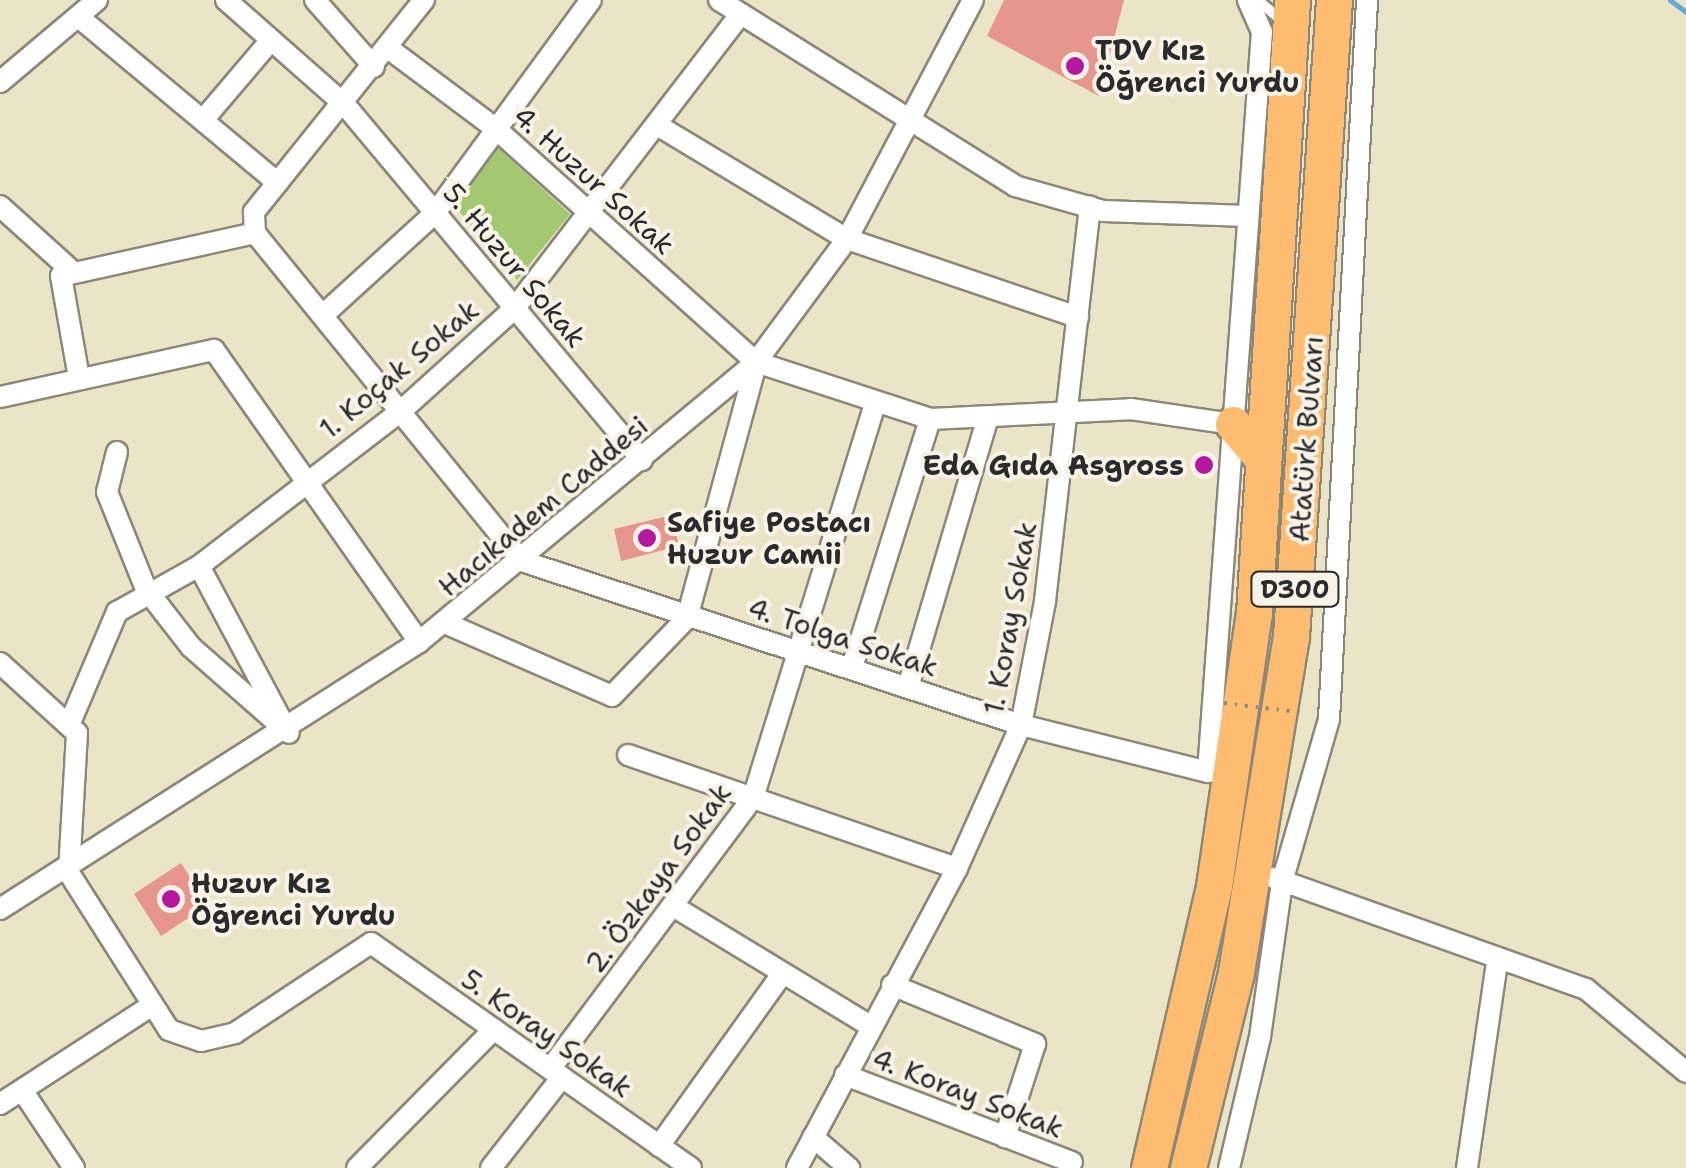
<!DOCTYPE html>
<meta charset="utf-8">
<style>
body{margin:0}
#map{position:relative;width:1686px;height:1168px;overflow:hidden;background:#ebe5c7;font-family:"Shantell Sans",sans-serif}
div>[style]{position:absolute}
.green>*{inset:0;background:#a4c872}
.stream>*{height:5px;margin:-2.5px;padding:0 2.5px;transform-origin:2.5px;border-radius:2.5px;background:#66a8da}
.building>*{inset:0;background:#e7968d}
.roads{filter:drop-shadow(2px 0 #8b8879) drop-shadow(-2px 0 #8b8879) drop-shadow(0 2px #8b8879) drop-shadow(0 -2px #8b8879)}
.service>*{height:10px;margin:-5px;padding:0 5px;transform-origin:5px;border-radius:5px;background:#fff}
.minor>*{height:20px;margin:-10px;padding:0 10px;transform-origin:10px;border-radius:10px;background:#fff}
.trunk>*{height:35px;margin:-17.5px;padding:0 17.5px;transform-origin:17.5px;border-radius:17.5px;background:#fdbc6f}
.path-bridge>*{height:4px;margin-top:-2px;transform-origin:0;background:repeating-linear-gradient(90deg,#8b8879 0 2.5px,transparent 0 10.5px)}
.dots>*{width:28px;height:28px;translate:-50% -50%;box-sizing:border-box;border:5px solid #f7f3e8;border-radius:50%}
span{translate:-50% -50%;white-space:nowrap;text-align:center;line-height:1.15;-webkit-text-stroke:8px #f7f3e8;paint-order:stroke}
.shield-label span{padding:2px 8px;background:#f7f3e8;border:2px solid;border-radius:8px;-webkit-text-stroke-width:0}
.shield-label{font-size:25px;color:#2b2b2b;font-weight:700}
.poi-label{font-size:28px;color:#2b2b2b;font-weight:700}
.left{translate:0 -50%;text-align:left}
.right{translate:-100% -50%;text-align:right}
.street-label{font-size:28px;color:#2b2b2b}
</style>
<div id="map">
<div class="green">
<div style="clip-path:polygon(497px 147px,570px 214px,517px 280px,453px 204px)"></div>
</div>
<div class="stream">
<div style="left:1670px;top:0;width:20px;rotate:37deg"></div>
</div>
<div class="building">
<div style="clip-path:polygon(1004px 0,1124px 0,1099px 96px,987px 36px)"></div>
<div style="clip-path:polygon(672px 515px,679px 546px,621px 561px,614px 529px)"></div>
<div style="clip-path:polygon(181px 863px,208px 905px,161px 936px,134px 894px)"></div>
</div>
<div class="roads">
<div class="service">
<div style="left:1257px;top:0;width:35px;rotate:39deg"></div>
</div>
<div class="minor">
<div style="left:226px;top:0;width:159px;rotate:41.4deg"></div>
<div style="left:345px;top:105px;width:463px;rotate:50.1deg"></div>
<div style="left:315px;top:0;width:89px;rotate:48.6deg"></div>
<div style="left:719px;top:0;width:350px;rotate:32.1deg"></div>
<div style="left:1015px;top:186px;width:91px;rotate:15.9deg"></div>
<div style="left:1103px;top:211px;width:145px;rotate:2deg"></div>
<div style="left:81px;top:19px;width:256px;rotate:39.8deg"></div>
<div style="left:388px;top:48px;width:134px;rotate:36.8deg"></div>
<div style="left:495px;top:128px;width:351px;rotate:41.9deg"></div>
<div style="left:756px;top:362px;width:183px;rotate:18.1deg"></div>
<div style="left:930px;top:419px;width:201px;rotate:-2.8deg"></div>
<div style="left:1131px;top:409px;width:103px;rotate:8.4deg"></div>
<div style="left:0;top:82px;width:127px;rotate:-40.2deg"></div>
<div style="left:203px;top:120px;width:105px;rotate:-49.6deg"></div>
<div style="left:657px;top:125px;width:222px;rotate:31deg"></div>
<div style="left:847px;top:239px;width:244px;rotate:18.7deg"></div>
<div style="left:0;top:206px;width:98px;rotate:42.1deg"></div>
<div style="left:255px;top:233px;width:423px;rotate:50.9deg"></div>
<div style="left:522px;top:561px;width:525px;rotate:18.19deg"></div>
<div style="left:1021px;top:725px;width:193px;rotate:14.1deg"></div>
<div style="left:1208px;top:772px;width:742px;rotate:-85.83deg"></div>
<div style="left:1262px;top:32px;width:35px;rotate:-114deg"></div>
<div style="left:323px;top:315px;width:151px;rotate:-42.3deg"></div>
<div style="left:435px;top:213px;width:264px;rotate:-53.8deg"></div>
<div style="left:79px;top:378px;width:104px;rotate:-100deg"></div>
<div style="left:61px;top:276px;width:199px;rotate:-12.5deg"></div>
<div style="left:255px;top:233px;width:21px;rotate:-93deg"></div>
<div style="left:254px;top:212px;width:272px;rotate:-51.3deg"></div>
<div style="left:0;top:397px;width:219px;rotate:-12.4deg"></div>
<div style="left:214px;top:350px;width:357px;rotate:54.9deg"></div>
<div style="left:117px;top:452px;width:41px;rotate:104deg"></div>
<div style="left:107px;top:492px;width:105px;rotate:68.1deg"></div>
<div style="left:146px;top:589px;width:73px;rotate:52.2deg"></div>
<div style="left:191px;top:647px;width:130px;rotate:41.3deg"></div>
<div style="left:199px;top:566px;width:178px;rotate:61.9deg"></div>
<div style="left:445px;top:623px;width:182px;rotate:23.6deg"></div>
<div style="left:612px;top:696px;width:108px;rotate:-46.1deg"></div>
<div style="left:687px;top:618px;width:263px;rotate:-74.8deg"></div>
<div style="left:0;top:663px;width:104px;rotate:42.3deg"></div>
<div style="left:77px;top:733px;width:140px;rotate:93.3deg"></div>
<div style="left:69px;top:873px;width:186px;rotate:57.5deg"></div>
<div style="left:169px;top:1030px;width:34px;rotate:19deg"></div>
<div style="left:201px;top:1041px;width:35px;rotate:-13deg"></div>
<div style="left:235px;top:1033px;width:163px;rotate:-33.5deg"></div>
<div style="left:371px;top:943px;width:391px;rotate:35.1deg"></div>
<div style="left:852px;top:667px;width:260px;rotate:-72.5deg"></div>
<div style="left:908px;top:687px;width:275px;rotate:-73.5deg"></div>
<div style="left:69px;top:725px;width:123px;rotate:-67deg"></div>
<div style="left:117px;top:612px;width:94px;rotate:-29.3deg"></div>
<div style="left:199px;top:566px;width:255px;rotate:-37.5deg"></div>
<div style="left:401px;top:411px;width:154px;rotate:-42.1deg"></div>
<div style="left:515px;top:308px;width:369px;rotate:-52.5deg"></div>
<div style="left:628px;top:755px;width:348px;rotate:19deg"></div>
<div style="left:1274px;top:878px;width:331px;rotate:19.6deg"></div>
<div style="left:1586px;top:989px;width:130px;rotate:39.7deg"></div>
<div style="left:673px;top:906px;width:231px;rotate:31.3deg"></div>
<div style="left:0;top:909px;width:497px;rotate:-32.5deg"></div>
<div style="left:419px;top:642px;width:438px;rotate:-39.7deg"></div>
<div style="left:756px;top:362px;width:153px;rotate:-53.5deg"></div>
<div style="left:847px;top:239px;width:270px;rotate:-62.2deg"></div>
<div style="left:892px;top:985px;width:155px;rotate:22.4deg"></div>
<div style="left:1035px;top:1044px;width:98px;rotate:107.9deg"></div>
<div style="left:550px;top:1069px;width:339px;rotate:-53.2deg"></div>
<div style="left:753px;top:798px;width:409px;rotate:-72.8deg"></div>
<div style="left:845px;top:1075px;width:243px;rotate:21deg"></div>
<div style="left:22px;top:1090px;width:94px;rotate:56.3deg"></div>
<div style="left:0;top:1104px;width:176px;rotate:-33deg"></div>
<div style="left:813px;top:1137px;width:48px;rotate:40.7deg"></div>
<div style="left:659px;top:1146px;width:211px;rotate:-54.4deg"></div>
<div style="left:357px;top:1168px;width:195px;rotate:-45.4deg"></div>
<div style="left:491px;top:1168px;width:115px;rotate:-52deg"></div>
<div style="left:797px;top:1168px;width:340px;rotate:-61.9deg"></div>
<div style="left:957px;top:868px;width:157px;rotate:-65.9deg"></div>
<div style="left:1021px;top:725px;width:126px;rotate:-79deg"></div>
<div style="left:1045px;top:601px;width:397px;rotate:-83.5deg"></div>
<div style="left:1229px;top:1168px;width:135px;rotate:-76.7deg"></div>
<div style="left:1260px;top:1037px;width:157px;rotate:-81.9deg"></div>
<div style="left:1282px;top:882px;width:170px;rotate:-73.9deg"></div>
<div style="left:1329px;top:719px;width:720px;rotate:-86.97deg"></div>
<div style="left:1467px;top:1168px;width:208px;rotate:-81.7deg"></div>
</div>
<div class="trunk">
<div style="left:1233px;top:424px;width:45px;rotate:49.5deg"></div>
<div style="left:1149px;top:1168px;width:289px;rotate:-77deg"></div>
<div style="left:1214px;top:886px;width:276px;rotate:-81.7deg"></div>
<div style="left:1254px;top:613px;width:614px;rotate:-86.45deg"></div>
<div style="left:1188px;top:1168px;width:202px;rotate:-76.2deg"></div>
<div style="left:1236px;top:972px;width:340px;rotate:-80.7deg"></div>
<div style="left:1291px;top:636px;width:637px;rotate:-86.13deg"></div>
</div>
</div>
<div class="path-bridge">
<div style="left:1224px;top:703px;width:83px;rotate:7deg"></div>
</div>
<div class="dots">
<div style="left:1075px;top:66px;background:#b5179e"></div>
<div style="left:1204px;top:465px;background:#b5179e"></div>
<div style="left:647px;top:538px;background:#b5179e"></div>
<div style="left:171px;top:899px;background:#b5179e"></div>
</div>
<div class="shield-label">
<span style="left:1295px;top:589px">D300</span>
</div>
<div class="poi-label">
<span class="left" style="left:1095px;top:66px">TDV Kız<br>Öğrenci Yurdu</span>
<span class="right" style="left:1184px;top:465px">Eda Gıda Asgross</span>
<span class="left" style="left:667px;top:538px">Safiye Postacı<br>Huzur Camii</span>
<span class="left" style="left:191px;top:899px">Huzur Kız<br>Öğrenci Yurdu</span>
</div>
<div class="street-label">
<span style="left:594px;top:180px;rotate:42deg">4. Huzur Sokak</span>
<span style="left:515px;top:265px;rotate:50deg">5. Huzur Sokak</span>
<span style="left:399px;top:369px;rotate:-40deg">1. Koçak Sokak</span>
<span style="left:1306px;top:439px;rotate:-86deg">Atatürk Bulvarı</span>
<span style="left:543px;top:506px;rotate:-40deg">Hacıkadem Caddesi</span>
<span style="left:1010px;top:618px;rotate:-80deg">1. Koray Sokak</span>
<span style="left:843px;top:637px;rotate:18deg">4. Tolga Sokak</span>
<span style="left:658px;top:878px;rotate:-54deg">2. Özkaya Sokak</span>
<span style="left:547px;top:1033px;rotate:35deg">5. Koray Sokak</span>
<span style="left:968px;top:1093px;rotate:21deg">4. Koray Sokak</span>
</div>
</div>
